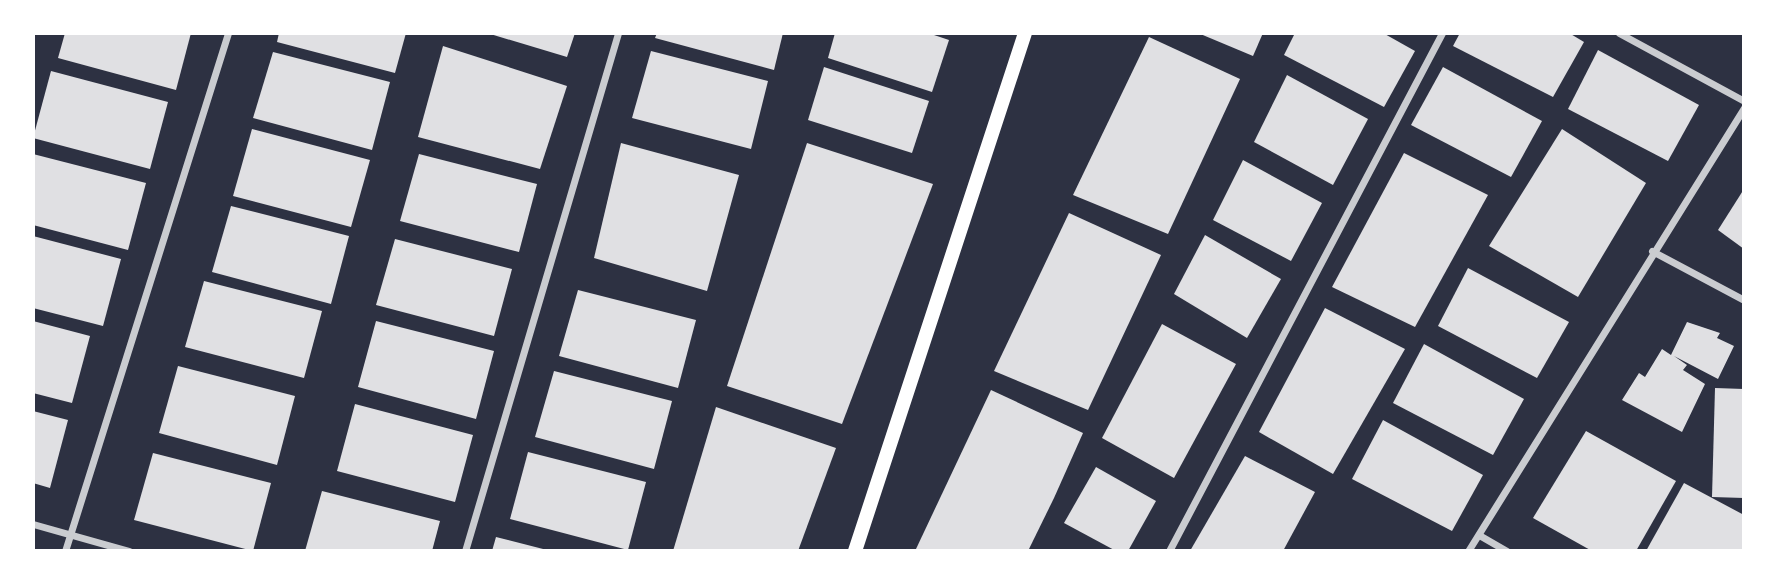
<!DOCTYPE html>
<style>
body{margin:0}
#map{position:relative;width:1777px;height:584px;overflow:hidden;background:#2d3142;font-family:"Work Sans",sans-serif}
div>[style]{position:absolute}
.building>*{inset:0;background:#e0e0e3}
.minor>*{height:7px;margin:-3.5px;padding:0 3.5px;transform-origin:3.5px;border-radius:3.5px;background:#caccd0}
.secondary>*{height:14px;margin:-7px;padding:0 7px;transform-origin:7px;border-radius:7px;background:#fff}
span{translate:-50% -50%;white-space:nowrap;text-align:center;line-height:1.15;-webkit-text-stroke:6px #fff;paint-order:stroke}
.frame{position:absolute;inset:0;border:35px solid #fff;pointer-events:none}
</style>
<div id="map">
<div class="building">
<div style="clip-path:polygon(65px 33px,191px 33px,176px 90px,58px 58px)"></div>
<div style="clip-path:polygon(279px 33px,406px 33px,395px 73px,277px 42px)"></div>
<div style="clip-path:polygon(487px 33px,575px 33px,567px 57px)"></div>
<div style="clip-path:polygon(657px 33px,783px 33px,774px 70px,655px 38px)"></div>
<div style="clip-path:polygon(835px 33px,928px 33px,949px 40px,932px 92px,828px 58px)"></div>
<div style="clip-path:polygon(1198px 33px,1263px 33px,1253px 56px)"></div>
<div style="clip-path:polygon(1295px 33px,1383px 33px,1415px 51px,1384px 107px,1284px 55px)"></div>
<div style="clip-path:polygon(1460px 33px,1569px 33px,1584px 42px,1553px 97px,1453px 46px)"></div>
<div style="clip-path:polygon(1149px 37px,1240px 79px,1168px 234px,1073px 195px)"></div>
<div style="clip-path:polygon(443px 46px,567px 86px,540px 169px,418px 137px)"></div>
<div style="clip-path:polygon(1598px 50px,1699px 105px,1668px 161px,1568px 109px)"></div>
<div style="clip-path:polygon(651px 51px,768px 81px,751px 149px,632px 118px)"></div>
<div style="clip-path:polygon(273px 52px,390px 82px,372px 150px,253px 118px)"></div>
<div style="clip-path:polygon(824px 67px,929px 101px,912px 153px,808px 120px)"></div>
<div style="clip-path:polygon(1443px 67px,1542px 121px,1511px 177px,1411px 125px)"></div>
<div style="clip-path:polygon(51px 71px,168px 102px,150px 169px,33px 138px)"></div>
<div style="clip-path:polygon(1287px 75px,1368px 119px,1333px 185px,1254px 142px)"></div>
<div style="clip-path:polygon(252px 129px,370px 160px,351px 227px,233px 196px)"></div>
<div style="clip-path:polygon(1562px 129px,1646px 183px,1578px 297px,1489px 246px)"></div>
<div style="clip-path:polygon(621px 143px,739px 175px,707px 291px,594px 258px)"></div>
<div style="clip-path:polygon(807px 143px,933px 184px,842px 424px,727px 386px)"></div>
<div style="clip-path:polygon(1404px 153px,1488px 195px,1415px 327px,1332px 287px)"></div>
<div style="clip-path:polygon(33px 154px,146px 183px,128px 250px,33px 225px)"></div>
<div style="clip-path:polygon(419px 154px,537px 184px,519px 252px,400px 221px)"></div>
<div style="clip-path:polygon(1243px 160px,1322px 203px,1291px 261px,1213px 220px)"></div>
<div style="clip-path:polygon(1744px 189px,1744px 249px,1718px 230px)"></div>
<div style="clip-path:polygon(231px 206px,349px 236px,331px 304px,212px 272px)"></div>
<div style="clip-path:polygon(1069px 213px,1161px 255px,1088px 410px,994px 371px)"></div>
<div style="clip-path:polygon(1205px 235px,1281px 279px,1247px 338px,1174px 294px)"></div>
<div style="clip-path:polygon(33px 236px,121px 259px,103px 326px,33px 308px)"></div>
<div style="clip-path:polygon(395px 239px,512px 269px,494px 336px,376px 305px)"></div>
<div style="clip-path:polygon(1468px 268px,1569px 322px,1537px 378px,1438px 326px)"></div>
<div style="clip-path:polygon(204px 281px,322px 311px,304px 378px,185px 347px)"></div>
<div style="clip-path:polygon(578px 290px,696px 320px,678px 388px,559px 356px)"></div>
<div style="clip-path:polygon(1325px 308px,1405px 349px,1333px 474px,1259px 432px)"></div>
<div style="clip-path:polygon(33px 321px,90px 336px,72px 403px,33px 393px)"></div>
<div style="clip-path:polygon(376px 321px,494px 351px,476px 419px,358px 387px)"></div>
<div style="clip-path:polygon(1687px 322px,1720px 333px,1717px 338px,1734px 346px,1718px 379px,1674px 356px,1687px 365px,1683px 370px,1705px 384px,1682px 432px,1622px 400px,1639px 373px,1645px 377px,1662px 349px,1671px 355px)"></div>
<div style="clip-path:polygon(1162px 324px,1236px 364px,1174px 478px,1102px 438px)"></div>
<div style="clip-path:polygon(1424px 344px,1524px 399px,1493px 455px,1393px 403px)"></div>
<div style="clip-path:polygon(178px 366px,295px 396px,277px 465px,159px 433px)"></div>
<div style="clip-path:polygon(554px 371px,672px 401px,654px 469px,535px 437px)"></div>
<div style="clip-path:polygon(1715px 388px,1744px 389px,1744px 498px,1712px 497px)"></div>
<div style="clip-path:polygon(991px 390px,1083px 433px,1054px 498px,1028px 551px,916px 549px)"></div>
<div style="clip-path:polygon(355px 404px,473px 435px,455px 502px,337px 471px)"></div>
<div style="clip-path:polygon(716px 407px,836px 448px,798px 551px,673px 551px)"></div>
<div style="clip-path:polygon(33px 411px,68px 420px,50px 488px,33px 483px)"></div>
<div style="clip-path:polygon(1383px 420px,1483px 475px,1452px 531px,1352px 479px)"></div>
<div style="clip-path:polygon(1586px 431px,1676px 481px,1636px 551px,1592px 551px,1533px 518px)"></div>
<div style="clip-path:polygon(528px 452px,646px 482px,628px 550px,510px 519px)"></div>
<div style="clip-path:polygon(153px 453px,271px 483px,253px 551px,134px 520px)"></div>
<div style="clip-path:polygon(1245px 456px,1315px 492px,1283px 551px,1190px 551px)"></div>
<div style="clip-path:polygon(1096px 467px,1156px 501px,1128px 551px,1116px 551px,1064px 523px)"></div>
<div style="clip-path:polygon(1684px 483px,1744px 515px,1744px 551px,1646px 551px)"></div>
<div style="clip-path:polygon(322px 491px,440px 521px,432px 551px,305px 551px)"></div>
<div style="clip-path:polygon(496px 537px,547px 550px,547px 551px,492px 551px)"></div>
</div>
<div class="minor">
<div style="left:1619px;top:33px;width:142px;rotate:28.5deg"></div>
<div style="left:1652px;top:251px;width:104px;rotate:28deg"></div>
<div style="left:33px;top:524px;width:100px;rotate:15.7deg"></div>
<div style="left:1479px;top:535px;width:32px;rotate:30deg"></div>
<div style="left:65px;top:551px;width:543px;rotate:-72.53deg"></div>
<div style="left:465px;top:551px;width:540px;rotate:-73.54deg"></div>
<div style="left:1169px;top:551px;width:586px;rotate:-62.21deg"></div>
<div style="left:1468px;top:551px;width:522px;rotate:-58.08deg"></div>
</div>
<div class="secondary">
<div style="left:855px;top:551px;width:545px;rotate:-71.83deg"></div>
</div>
<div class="frame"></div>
</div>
